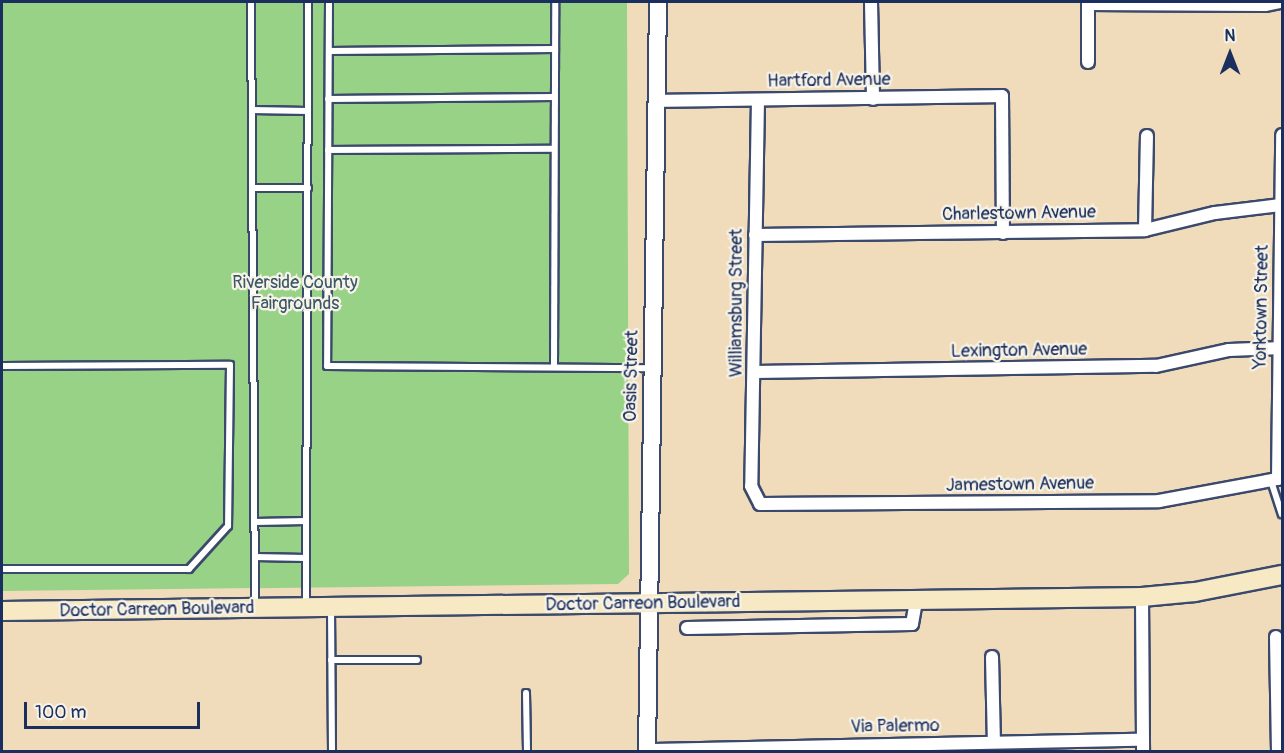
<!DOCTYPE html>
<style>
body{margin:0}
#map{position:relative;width:1284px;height:753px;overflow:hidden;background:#f0dcbb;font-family:Pangolin,sans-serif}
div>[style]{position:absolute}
.green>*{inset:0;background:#97d286}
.roads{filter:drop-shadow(2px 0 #3b496c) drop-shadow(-2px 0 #3b496c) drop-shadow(0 2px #3b496c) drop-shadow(0 -2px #3b496c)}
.service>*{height:6px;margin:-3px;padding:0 3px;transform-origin:3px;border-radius:3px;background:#fff}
.minor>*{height:12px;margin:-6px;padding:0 6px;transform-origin:6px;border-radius:6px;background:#fff}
.tertiary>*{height:16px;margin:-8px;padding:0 8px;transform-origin:8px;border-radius:8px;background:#fff}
.secondary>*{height:18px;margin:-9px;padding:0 9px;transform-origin:9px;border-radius:9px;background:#f6e9c3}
span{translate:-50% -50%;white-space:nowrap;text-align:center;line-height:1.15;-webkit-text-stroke:4.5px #f7f3e8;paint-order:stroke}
.street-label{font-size:18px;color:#1b2f5e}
.park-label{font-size:18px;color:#3a5868}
.frame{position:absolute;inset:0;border:3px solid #1b2f5e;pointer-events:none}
.north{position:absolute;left:1200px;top:24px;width:60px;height:60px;-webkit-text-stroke:4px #f7f3e8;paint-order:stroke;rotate:0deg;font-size:16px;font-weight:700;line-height:24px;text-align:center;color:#1b2f5e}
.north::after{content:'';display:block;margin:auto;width:21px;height:27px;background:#1b2f5e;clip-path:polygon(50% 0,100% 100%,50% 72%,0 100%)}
.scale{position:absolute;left:24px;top:702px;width:176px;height:27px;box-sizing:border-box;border:3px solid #1b2f5e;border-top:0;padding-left:8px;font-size:18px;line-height:21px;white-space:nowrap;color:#1b2f5e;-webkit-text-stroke:4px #f7f3e8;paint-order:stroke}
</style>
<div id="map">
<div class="green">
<div style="clip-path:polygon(2px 2px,627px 2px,629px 574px,618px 584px,2px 591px)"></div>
</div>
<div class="roads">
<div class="service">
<div style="left:251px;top:2px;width:605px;rotate:89.62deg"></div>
<div style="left:329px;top:2px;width:364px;rotate:90.3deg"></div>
<div style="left:327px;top:366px;width:324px;rotate:0.4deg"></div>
<div style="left:329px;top:51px;width:225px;rotate:-0.5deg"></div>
<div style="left:328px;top:99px;width:226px;rotate:-0.5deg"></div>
<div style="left:252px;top:110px;width:56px;rotate:1deg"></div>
<div style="left:328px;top:150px;width:225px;rotate:-0.3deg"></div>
<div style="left:252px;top:188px;width:56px"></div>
<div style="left:2px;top:366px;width:228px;rotate:-0.3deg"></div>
<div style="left:230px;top:365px;width:161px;rotate:90.7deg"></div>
<div style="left:228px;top:526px;width:58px;rotate:132.2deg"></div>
<div style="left:189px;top:569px;width:187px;rotate:180deg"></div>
<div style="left:554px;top:367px;width:365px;rotate:-89.8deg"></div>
<div style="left:1271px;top:481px;width:35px;rotate:72deg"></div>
<div style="left:255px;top:522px;width:51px;rotate:-1.1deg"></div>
<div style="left:255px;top:557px;width:51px;rotate:1.1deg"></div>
<div style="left:306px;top:604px;width:602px;rotate:-89.81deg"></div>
<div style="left:331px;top:608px;width:144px;rotate:89.6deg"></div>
<div style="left:331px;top:660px;width:86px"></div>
<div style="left:526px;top:693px;width:59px;rotate:89deg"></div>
</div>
<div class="minor">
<div style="left:871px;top:2px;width:97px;rotate:88.8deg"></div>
<div style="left:1088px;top:4px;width:177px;rotate:0.3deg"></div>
<div style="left:1265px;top:5px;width:16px;rotate:-11deg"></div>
<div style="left:1088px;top:62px;width:60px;rotate:-90deg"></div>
<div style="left:758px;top:100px;width:386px;rotate:91deg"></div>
<div style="left:751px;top:486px;width:20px;rotate:63deg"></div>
<div style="left:760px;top:504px;width:399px;rotate:-0.4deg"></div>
<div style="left:1159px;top:501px;width:121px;rotate:-10.5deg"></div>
<div style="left:1278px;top:479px;width:344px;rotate:-89.3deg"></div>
<div style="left:656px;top:101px;width:346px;rotate:-0.8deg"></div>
<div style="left:1002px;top:96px;width:137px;rotate:89.6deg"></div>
<div style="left:1145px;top:230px;width:94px;rotate:-88.8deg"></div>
<div style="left:755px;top:235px;width:390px;rotate:-0.7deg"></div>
<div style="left:1145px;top:230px;width:72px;rotate:-13.7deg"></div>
<div style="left:1215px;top:213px;width:66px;rotate:-6.9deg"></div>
<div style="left:755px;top:372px;width:401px;rotate:-0.9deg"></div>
<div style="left:1156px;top:366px;width:75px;rotate:-12.4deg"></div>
<div style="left:1229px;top:350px;width:53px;rotate:-2.2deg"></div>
<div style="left:1142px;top:597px;width:155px;rotate:89.6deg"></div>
<div style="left:687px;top:628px;width:225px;rotate:-1deg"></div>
<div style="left:912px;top:624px;width:23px;rotate:-80deg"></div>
<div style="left:1276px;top:637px;width:115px;rotate:89deg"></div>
<div style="left:992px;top:657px;width:85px;rotate:88.7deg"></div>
<div style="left:647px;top:750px;width:496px;rotate:-1.2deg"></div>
</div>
<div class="tertiary">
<div style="left:647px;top:752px;width:750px;rotate:-89.16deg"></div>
</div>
<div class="secondary">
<div style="left:2px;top:611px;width:1140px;rotate:-0.7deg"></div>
<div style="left:1142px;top:597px;width:53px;rotate:-5.4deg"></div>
<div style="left:1195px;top:592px;width:89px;rotate:-11.1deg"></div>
</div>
</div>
<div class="street-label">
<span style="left:829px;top:81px;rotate:-1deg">Hartford Avenue</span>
<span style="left:1019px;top:214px;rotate:-1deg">Charlestown Avenue</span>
<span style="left:737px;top:303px;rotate:-90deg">Williamsburg Street</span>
<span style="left:1262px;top:307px;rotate:-89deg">Yorktown Street</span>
<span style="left:1019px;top:351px;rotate:-1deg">Lexington Avenue</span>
<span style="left:632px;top:376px;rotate:-89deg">Oasis Street</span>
<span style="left:1020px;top:485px;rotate:-1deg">Jamestown Avenue</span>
<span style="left:643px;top:604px;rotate:-1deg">Doctor Carreon Boulevard</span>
<span style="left:157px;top:610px;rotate:-1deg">Doctor Carreon Boulevard</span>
<span style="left:895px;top:727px;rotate:-1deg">Via Palermo</span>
</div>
<div class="park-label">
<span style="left:295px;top:294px">Riverside County<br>Fairgrounds</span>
</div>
<div class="frame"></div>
<div class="north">N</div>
<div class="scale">100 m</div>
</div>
